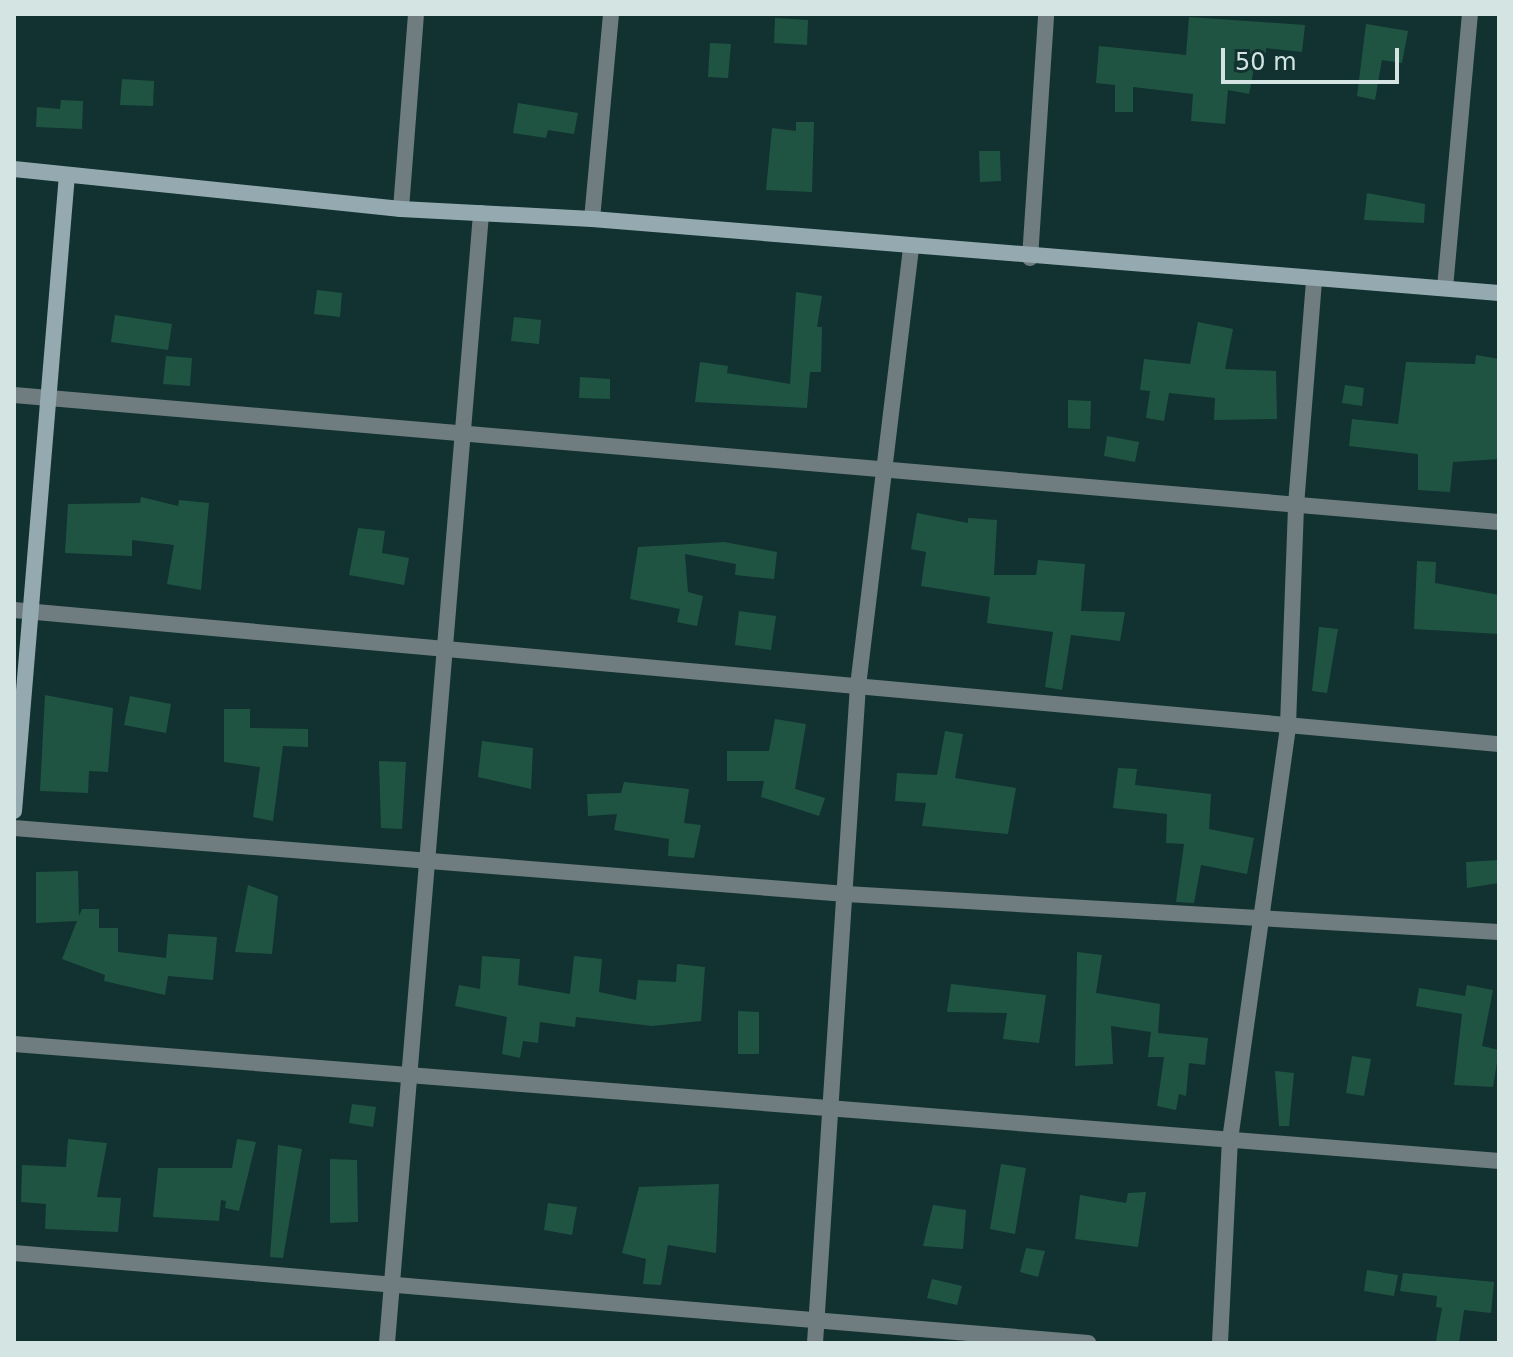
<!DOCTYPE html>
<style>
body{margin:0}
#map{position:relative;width:1513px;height:1357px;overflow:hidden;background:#113230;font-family:"DejaVu Sans",sans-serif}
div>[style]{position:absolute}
.building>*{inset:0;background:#205442}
.street>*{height:16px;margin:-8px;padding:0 8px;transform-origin:8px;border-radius:8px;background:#6f7c80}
.secondary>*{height:16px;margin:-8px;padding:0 8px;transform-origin:8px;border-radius:8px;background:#95aab0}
span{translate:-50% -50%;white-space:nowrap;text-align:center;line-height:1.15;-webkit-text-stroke:6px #113230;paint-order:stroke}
.frame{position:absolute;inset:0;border:16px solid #d3e4e3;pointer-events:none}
.scale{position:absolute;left:1221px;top:48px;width:178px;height:36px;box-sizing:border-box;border:4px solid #d3e4e3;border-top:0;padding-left:10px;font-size:24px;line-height:28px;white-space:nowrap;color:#d3e4e3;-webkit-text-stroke:6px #113230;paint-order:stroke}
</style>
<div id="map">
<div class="building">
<div style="clip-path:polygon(1189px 17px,1305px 25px,1302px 52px,1266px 48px,1266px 53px,1257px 53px,1249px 94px,1228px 90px,1225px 124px,1191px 121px,1193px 94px,1133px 87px,1133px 112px,1115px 112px,1115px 85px,1096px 83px,1099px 46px,1186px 55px)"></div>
<div style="clip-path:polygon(775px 18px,808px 20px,807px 45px,774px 43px)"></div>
<div style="clip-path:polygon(1366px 24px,1408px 31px,1402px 63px,1382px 60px,1375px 100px,1357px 96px)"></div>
<div style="clip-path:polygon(710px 43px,731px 44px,728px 78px,708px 77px)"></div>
<div style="clip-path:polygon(122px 79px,154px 81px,153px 106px,120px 105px)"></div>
<div style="clip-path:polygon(61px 100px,83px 101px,82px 129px,36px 127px,37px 107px,60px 109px)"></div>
<div style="clip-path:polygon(518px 103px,578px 113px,574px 134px,548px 130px,546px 138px,513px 133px)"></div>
<div style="clip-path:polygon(796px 122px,814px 122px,812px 192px,766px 190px,772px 128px,796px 131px)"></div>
<div style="clip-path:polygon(979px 151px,1000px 151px,1001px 181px,980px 182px)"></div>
<div style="clip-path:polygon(1367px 193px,1425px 204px,1424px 223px,1364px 220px)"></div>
<div style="clip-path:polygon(317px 290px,342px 293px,340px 317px,314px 314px)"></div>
<div style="clip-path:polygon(796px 292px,822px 296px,817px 327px,822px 327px,821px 372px,810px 372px,807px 408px,695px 402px,700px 362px,728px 366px,727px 373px,790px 384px)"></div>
<div style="clip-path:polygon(115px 315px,172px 324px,168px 350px,111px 342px)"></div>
<div style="clip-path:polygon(514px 317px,541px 320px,539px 344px,511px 341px)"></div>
<div style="clip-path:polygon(1198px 322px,1233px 329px,1225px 369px,1276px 371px,1277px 419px,1214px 420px,1215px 398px,1169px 393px,1164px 421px,1146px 418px,1150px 391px,1140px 390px,1144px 359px,1190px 364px)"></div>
<div style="clip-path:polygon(1476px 355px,1499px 359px,1499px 459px,1453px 462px,1450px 492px,1418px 490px,1418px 454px,1349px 446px,1352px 419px,1398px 424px,1406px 362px,1475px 364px)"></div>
<div style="clip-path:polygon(166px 356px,192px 358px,190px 386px,163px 384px)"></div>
<div style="clip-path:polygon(580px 377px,610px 379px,610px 399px,579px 398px)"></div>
<div style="clip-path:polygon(1345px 385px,1364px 388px,1362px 406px,1342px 403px)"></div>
<div style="clip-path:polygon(1068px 400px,1091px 401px,1090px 429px,1068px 428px)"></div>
<div style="clip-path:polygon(1107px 436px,1139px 442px,1135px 462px,1104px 456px)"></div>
<div style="clip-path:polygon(141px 497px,178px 506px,179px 500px,209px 503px,201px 590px,167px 584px,174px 545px,132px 540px,132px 556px,65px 553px,68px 504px,140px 503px)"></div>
<div style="clip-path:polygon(917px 513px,968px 523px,968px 518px,997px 520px,994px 575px,1036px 575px,1038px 560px,1085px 564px,1081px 611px,1125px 612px,1120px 641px,1071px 635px,1062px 690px,1045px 687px,1053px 632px,987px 623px,990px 597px,921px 586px,926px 552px,911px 549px)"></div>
<div style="clip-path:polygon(358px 528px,385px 531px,382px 553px,409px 558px,404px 585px,349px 575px)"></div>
<div style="clip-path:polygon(724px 542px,777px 552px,774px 579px,735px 575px,736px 564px,685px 554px,688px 592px,703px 596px,697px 626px,677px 622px,680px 609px,630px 599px,638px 547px)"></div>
<div style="clip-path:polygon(1417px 561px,1436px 562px,1435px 583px,1499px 595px,1499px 634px,1414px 629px)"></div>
<div style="clip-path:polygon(739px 611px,776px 616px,771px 650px,735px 645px)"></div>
<div style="clip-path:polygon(1319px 627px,1338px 629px,1327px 693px,1312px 691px)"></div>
<div style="clip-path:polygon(45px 695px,113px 708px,108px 772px,89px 771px,88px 793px,40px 791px)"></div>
<div style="clip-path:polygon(130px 696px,171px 704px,166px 733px,124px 725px)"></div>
<div style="clip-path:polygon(224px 709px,250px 709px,250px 728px,308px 729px,308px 747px,283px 746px,273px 821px,253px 817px,260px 767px,224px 762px)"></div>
<div style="clip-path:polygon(775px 719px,806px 724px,795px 789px,825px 798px,819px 816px,761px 797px,764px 781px,727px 781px,727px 751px,769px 751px)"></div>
<div style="clip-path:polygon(945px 731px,963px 734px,955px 778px,1016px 788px,1008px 834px,922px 826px,926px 803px,895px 801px,897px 773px,937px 775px)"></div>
<div style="clip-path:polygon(482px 741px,533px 748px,531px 789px,478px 777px)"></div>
<div style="clip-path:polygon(379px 761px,406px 762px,402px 829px,381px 828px)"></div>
<div style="clip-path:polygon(1118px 768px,1137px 769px,1135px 785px,1211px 794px,1209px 829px,1254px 838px,1247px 874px,1201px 865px,1194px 903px,1176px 902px,1184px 844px,1166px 843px,1167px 814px,1113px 808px)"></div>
<div style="clip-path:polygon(624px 782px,689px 789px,684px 823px,701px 825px,694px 858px,668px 856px,669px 839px,614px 830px,617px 814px,588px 816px,587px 794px,621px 793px)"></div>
<div style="clip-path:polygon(1499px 860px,1499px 883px,1467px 888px,1466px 862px)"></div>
<div style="clip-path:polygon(78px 871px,79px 916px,82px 909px,99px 909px,99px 928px,118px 928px,118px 952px,166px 958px,168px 934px,217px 937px,213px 980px,168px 976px,165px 995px,104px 981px,105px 975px,62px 959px,77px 921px,36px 923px,36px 872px)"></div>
<div style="clip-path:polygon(248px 885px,278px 896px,272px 954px,235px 952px)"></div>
<div style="clip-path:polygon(1077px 952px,1102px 955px,1096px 993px,1160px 1004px,1158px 1033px,1208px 1038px,1205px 1065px,1189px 1063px,1186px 1096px,1179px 1094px,1176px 1110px,1157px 1106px,1164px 1057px,1148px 1057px,1151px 1032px,1111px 1026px,1113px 1064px,1075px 1066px)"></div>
<div style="clip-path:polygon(482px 956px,520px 959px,518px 985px,570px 994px,574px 956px,602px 959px,599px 992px,636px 1000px,638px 980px,676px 982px,677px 964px,705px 967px,701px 1021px,652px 1026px,576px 1017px,575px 1027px,540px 1022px,538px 1043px,523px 1041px,520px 1058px,502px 1054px,507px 1017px,455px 1006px,459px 985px,480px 989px)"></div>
<div style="clip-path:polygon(951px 984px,1046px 995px,1039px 1043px,1003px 1039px,1007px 1013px,947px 1012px)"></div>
<div style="clip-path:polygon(1467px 985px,1493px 990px,1482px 1046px,1499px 1050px,1493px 1087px,1454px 1085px,1462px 1014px,1416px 1006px,1419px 988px,1465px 996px)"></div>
<div style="clip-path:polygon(738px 1011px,759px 1012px,759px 1054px,738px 1054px)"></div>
<div style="clip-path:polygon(1352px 1056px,1371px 1059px,1364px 1096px,1346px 1093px)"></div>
<div style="clip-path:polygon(1275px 1071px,1294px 1073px,1289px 1126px,1279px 1126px)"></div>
<div style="clip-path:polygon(352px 1104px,376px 1107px,373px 1127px,349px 1123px)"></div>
<div style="clip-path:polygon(68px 1139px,107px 1143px,97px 1197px,121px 1198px,118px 1232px,45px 1229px,46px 1204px,21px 1202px,22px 1165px,66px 1167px)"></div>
<div style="clip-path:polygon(237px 1139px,256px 1142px,239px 1211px,225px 1208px,226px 1201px,221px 1200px,219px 1221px,153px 1217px,158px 1168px,232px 1168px)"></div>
<div style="clip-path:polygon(278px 1145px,302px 1149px,283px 1258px,270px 1257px)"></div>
<div style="clip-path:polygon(330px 1159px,357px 1160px,358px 1222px,330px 1223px)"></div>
<div style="clip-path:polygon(1001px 1164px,1026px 1168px,1015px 1234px,990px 1229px)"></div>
<div style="clip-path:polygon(719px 1184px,716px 1253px,668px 1245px,661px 1285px,643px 1284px,646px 1259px,622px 1253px,639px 1187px)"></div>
<div style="clip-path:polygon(1146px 1192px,1138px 1247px,1075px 1239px,1080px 1195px,1126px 1203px,1128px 1193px)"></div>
<div style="clip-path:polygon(548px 1203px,577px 1207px,572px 1235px,544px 1230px)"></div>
<div style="clip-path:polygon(933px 1205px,966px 1210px,963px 1249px,923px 1246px)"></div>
<div style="clip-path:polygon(1026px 1248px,1045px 1251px,1038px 1277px,1020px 1272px)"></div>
<div style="clip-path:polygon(1367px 1270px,1398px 1275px,1394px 1296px,1364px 1291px)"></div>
<div style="clip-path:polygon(1403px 1273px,1494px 1282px,1491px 1313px,1464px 1310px,1459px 1343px,1436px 1341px,1442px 1308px,1436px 1307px,1437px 1296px,1400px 1291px)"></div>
<div style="clip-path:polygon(932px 1279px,962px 1286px,957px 1305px,927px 1298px)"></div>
</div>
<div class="street">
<div style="left:401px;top:209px;width:196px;rotate:-85.6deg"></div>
<div style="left:592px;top:219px;width:206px;rotate:-84.7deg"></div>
<div style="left:1030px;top:258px;width:245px;rotate:-86.2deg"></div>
<div style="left:1445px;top:288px;width:275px;rotate:-84.8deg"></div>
<div style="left:14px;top:395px;width:1490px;rotate:4.89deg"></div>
<div style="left:14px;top:610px;width:1491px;rotate:5.16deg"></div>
<div style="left:14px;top:828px;width:835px;rotate:4.54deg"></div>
<div style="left:846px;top:894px;width:654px;rotate:3.33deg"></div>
<div style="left:14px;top:1044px;width:1490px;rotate:4.5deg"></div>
<div style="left:14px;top:1253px;width:1078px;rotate:4.79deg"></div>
<div style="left:387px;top:1343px;width:1134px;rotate:-85.24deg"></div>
<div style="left:815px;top:1343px;width:658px;rotate:-86.26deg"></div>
<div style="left:858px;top:686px;width:441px;rotate:-83.1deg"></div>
<div style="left:1220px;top:1343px;width:203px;rotate:-87.2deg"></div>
<div style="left:1230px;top:1140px;width:419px;rotate:-82deg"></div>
<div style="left:1288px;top:725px;width:220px;rotate:-87.9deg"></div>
<div style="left:1296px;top:505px;width:227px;rotate:-85.4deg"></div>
</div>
<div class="secondary">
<div style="left:14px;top:169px;width:389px;rotate:5.9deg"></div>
<div style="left:401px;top:209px;width:191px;rotate:3deg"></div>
<div style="left:592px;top:219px;width:910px;rotate:4.66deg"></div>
<div style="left:14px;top:811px;width:638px;rotate:-85.24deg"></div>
</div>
<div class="frame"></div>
<div class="scale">50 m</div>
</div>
